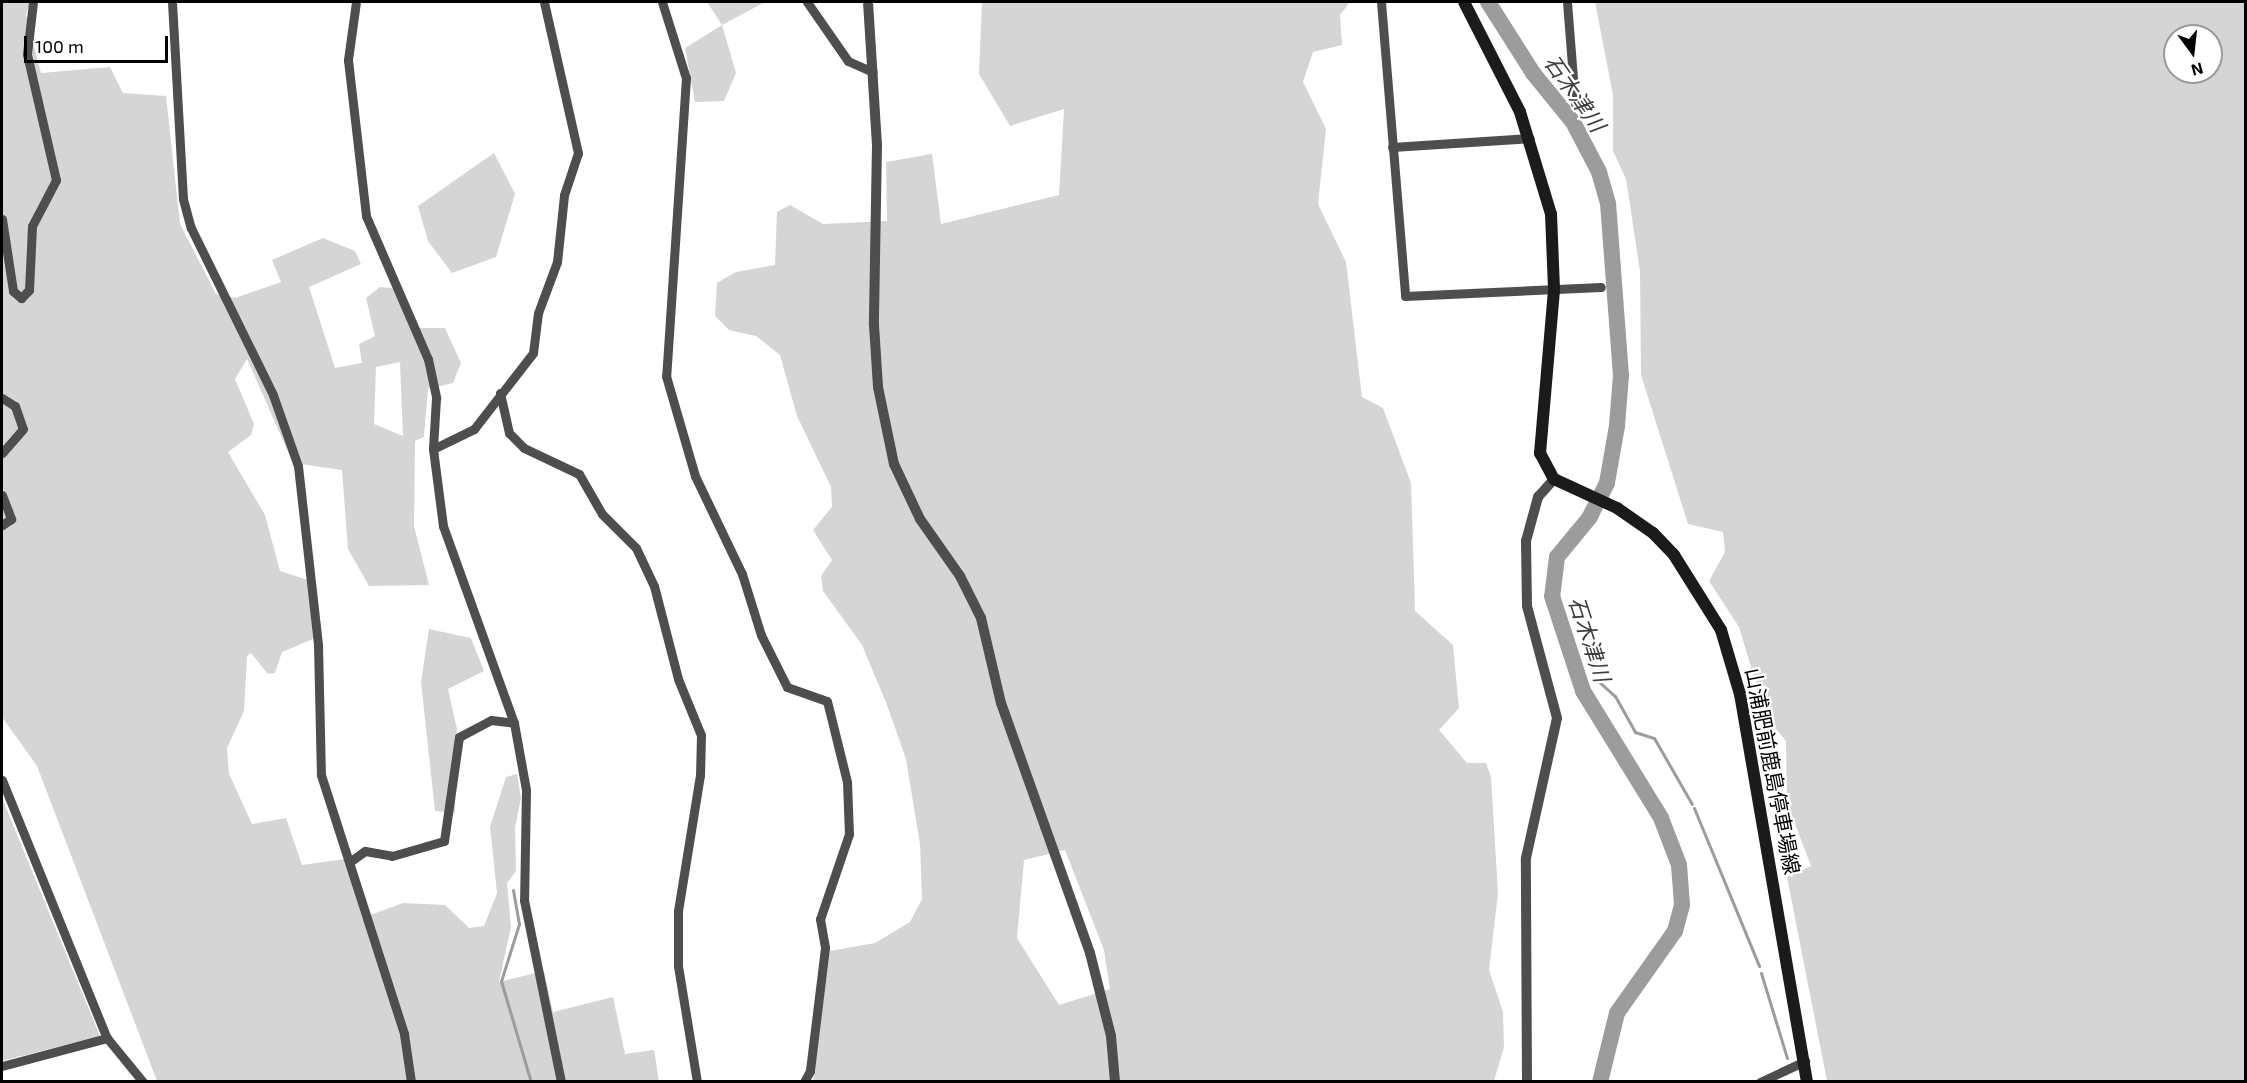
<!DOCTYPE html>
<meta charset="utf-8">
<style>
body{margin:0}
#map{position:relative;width:2247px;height:1083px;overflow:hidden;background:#fff;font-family:"Exo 2","Noto Sans JP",sans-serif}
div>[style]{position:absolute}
.green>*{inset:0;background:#d5d5d5}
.stream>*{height:3px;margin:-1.5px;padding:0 1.5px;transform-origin:1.5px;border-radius:1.5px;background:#9c9c9c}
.river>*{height:16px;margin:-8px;padding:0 8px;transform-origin:8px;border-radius:8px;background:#9c9c9c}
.minor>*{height:9px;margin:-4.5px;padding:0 4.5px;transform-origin:4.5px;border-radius:4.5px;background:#4e4e4e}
.tertiary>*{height:10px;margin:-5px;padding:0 5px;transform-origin:5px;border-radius:5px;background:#4e4e4e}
.secondary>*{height:12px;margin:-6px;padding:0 6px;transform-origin:6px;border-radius:6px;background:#1b1b1b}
span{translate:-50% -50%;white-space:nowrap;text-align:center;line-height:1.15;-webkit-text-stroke:4.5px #fff;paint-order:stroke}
.street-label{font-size:21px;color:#000}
.water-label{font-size:22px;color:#3d3d3d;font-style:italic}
.frame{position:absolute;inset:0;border:3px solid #000;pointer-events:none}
.north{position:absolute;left:2163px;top:24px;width:60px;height:60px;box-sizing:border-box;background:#fff;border:2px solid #999;border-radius:50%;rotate:165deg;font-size:16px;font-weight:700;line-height:24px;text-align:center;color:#000}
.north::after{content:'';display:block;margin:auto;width:21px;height:27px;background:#000;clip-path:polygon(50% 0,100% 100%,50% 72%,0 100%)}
.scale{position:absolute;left:24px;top:36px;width:144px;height:27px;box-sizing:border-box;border:3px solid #000;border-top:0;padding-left:8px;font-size:18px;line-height:21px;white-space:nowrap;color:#000;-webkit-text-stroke:4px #fff;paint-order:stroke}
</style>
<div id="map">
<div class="green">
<div style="clip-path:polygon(evenodd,2px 2px,30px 2px,26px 15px,41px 73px,110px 67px,123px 93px,166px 96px,180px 224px,216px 294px,235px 298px,281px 282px,272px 260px,323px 238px,355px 251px,361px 264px,309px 287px,335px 368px,362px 363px,359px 344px,375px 336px,366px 298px,380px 287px,400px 289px,417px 328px,445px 328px,461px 363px,453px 383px,428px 389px,424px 437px,415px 441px,414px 526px,429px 585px,369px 586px,348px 549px,342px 470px,293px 463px,247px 359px,235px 379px,254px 424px,251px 435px,228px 452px,265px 515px,280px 571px,308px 580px,313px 639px,282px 652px,275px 673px,268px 674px,251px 653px,247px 656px,244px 711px,227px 748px,229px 774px,252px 824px,286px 818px,302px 865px,345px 859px,362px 918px,403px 903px,445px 905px,469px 928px,484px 926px,497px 893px,490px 827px,506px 777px,517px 774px,521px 798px,515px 828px,516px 871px,507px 883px,511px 927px,499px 982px,544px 971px,553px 1012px,613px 997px,625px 1054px,654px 1050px,659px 1081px,157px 1081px,37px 766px,2px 717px,2px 2px,400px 362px,403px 436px,374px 424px,376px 367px,400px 362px)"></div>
<div style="clip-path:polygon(707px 2px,765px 2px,722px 25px,736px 73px,724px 101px,695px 102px,685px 48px,722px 25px)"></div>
<div style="clip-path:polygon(evenodd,982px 2px,1350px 2px,1340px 15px,1342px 45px,1313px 52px,1303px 82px,1326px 129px,1318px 204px,1346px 262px,1362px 397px,1383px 408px,1411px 483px,1415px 611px,1453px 645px,1459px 708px,1439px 730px,1467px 763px,1486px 763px,1491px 777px,1498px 893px,1489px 970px,1503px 1012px,1504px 1047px,1494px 1081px,813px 1081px,830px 951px,875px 943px,910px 922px,922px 899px,920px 844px,906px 759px,887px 705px,862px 645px,823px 591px,821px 576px,832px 560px,813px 530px,832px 507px,831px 487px,797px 416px,780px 355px,756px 336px,729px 330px,715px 316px,717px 283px,736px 272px,775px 265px,777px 212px,790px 205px,823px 224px,887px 221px,886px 162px,932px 154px,941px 224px,1059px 195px,1064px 109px,1010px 126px,979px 74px,982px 2px,1065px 850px,1104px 950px,1110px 989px,1059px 1005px,1017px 938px,1024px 860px,1065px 850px)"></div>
<div style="clip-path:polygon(evenodd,1595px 2px,2245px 2px,2245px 1081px,1827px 1081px,1787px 877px,1811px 866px,1787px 803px,1786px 741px,1766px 717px,1739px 627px,1709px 581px,1725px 552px,1723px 532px,1688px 524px,1641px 375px,1640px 271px,1626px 179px,1613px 151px,1613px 95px,1595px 2px,2175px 36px,2211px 36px,2211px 72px,2175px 72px,2175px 36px)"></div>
<div style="clip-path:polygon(494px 153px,515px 194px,496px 257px,452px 273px,428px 241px,418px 206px)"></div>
<div style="clip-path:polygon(429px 629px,471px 638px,484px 671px,448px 689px,457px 729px,455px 813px,435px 811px,421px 682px)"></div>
<div style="clip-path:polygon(2px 798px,100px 1036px,2px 1061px)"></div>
</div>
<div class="stream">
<div style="left:1597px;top:680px;width:24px;rotate:42deg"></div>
<div style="left:1615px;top:696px;width:41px;rotate:60.9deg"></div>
<div style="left:1635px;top:732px;width:20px;rotate:18deg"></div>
<div style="left:1654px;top:738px;width:76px;rotate:60.1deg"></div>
<div style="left:1694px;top:808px;width:171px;rotate:67.6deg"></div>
<div style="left:513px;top:890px;width:35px;rotate:80deg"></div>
<div style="left:519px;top:924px;width:60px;rotate:107.5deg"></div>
<div style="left:501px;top:981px;width:105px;rotate:73.5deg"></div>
<div style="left:1761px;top:973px;width:89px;rotate:73deg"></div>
</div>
<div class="river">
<div style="left:1488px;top:2px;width:84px;rotate:57.6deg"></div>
<div style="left:1533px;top:73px;width:63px;rotate:50.8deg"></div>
<div style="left:1573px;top:122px;width:56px;rotate:62.5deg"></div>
<div style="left:1599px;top:172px;width:32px;rotate:74deg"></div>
<div style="left:1608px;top:203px;width:172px;rotate:85.7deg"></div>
<div style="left:1621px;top:375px;width:51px;rotate:94.5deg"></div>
<div style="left:1617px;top:426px;width:58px;rotate:100deg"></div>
<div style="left:1607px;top:483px;width:38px;rotate:117deg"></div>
<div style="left:1590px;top:517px;width:52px;rotate:129.5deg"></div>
<div style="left:1557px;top:557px;width:39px;rotate:97deg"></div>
<div style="left:1552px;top:596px;width:100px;rotate:71.9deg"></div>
<div style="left:1583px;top:691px;width:149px;rotate:58.4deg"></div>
<div style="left:1661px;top:818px;width:50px;rotate:69deg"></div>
<div style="left:1679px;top:865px;width:40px;rotate:85.7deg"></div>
<div style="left:1682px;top:905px;width:27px;rotate:105deg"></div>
<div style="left:1675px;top:931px;width:100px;rotate:125.3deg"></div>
<div style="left:1617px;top:1013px;width:71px;rotate:103.8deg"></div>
</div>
<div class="minor">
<div style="left:172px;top:2px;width:197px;rotate:86.8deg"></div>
<div style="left:183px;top:199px;width:30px;rotate:75deg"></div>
<div style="left:191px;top:228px;width:186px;rotate:63.8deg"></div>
<div style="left:273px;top:395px;width:75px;rotate:70.6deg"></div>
<div style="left:298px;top:466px;width:180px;rotate:83.6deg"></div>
<div style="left:318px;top:645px;width:130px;rotate:88.7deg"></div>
<div style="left:321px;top:775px;width:272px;rotate:72.2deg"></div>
<div style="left:404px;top:1034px;width:49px;rotate:81.7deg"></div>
<div style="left:356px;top:2px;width:59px;rotate:97.9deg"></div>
<div style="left:348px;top:60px;width:157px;rotate:83.4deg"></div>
<div style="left:366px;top:216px;width:156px;rotate:66.6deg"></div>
<div style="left:428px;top:359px;width:40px;rotate:78deg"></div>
<div style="left:436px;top:398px;width:51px;rotate:93.4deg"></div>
<div style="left:433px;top:449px;width:78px;rotate:82.6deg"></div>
<div style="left:443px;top:526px;width:209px;rotate:70.2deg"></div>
<div style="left:514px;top:723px;width:68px;rotate:79.8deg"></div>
<div style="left:526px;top:790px;width:110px;rotate:91deg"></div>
<div style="left:524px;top:900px;width:186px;rotate:78.5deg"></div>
<div style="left:662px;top:2px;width:80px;rotate:72.5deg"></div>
<div style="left:686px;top:78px;width:299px;rotate:93.8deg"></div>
<div style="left:666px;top:376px;width:104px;rotate:73.8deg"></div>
<div style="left:695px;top:476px;width:109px;rotate:64.4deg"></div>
<div style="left:742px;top:574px;width:64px;rotate:72.7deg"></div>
<div style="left:761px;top:635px;width:58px;rotate:63.4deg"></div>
<div style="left:787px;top:687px;width:42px;rotate:19.3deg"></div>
<div style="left:827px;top:701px;width:83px;rotate:76.1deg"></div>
<div style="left:847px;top:782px;width:52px;rotate:87.8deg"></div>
<div style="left:849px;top:834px;width:90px;rotate:108.8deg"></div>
<div style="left:820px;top:919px;width:29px;rotate:80deg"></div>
<div style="left:825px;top:948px;width:124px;rotate:97deg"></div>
<div style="left:810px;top:1071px;width:13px;rotate:119deg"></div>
<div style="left:807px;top:2px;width:72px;rotate:55.2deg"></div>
<div style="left:848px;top:61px;width:27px;rotate:24deg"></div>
<div style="left:1381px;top:2px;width:295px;rotate:85.3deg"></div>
<div style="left:1405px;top:296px;width:196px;rotate:-2.6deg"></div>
<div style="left:1567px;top:2px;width:102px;rotate:85.5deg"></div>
<div style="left:1392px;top:147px;width:138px;rotate:-3.7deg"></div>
<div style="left:2px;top:219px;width:73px;rotate:81.3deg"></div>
<div style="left:13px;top:291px;width:11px;rotate:41deg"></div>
<div style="left:21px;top:298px;width:11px;rotate:-45deg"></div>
<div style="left:29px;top:290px;width:64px;rotate:-87.3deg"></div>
<div style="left:32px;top:226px;width:52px;rotate:-62.4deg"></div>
<div style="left:56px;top:180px;width:129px;rotate:-103deg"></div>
<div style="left:27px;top:54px;width:52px;rotate:-83.4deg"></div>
<div style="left:500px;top:393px;width:41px;rotate:77.3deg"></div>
<div style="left:509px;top:433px;width:21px;rotate:45deg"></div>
<div style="left:524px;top:448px;width:61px;rotate:25.3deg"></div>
<div style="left:579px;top:474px;width:46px;rotate:60.1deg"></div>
<div style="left:602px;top:514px;width:48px;rotate:45deg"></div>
<div style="left:636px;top:548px;width:42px;rotate:64.7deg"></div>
<div style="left:654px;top:586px;width:96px;rotate:75.5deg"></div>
<div style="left:678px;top:679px;width:61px;rotate:67.7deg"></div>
<div style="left:701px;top:735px;width:40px;rotate:91.4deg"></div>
<div style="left:700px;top:775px;width:138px;rotate:99.2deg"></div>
<div style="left:678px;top:911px;width:55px;rotate:90deg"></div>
<div style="left:678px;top:966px;width:118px;rotate:80.7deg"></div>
<div style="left:2px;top:398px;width:15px;rotate:32deg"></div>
<div style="left:15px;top:406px;width:24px;rotate:71deg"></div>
<div style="left:23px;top:429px;width:32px;rotate:131deg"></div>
<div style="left:433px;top:449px;width:46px;rotate:-26deg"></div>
<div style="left:474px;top:429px;width:96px;rotate:-52.2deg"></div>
<div style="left:533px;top:353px;width:40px;rotate:-82.9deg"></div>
<div style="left:538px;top:313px;width:54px;rotate:-69.6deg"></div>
<div style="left:557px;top:262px;width:67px;rotate:-84deg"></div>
<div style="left:564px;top:195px;width:44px;rotate:-71.6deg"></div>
<div style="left:578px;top:153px;width:155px;rotate:-102.7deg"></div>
<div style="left:2px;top:495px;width:26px;rotate:69deg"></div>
<div style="left:11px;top:519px;width:11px;rotate:146deg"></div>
<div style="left:2px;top:780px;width:279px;rotate:67.9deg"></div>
<div style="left:107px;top:1038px;width:57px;rotate:50.7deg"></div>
<div style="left:351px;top:861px;width:17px;rotate:-36deg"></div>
<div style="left:365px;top:851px;width:27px;rotate:10deg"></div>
<div style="left:392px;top:856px;width:54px;rotate:-16.1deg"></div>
<div style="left:444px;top:841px;width:105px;rotate:-81.8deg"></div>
<div style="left:459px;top:737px;width:36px;rotate:-28deg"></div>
<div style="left:491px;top:720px;width:23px;rotate:7deg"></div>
<div style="left:2px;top:1066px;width:109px;rotate:-14.9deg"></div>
<div style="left:1760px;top:1082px;width:50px;rotate:-25deg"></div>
</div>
<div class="tertiary">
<div style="left:868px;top:2px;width:143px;rotate:86.4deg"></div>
<div style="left:877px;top:145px;width:180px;rotate:91deg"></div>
<div style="left:874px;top:325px;width:62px;rotate:86.3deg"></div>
<div style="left:878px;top:387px;width:79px;rotate:78.3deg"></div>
<div style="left:894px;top:464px;width:61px;rotate:64.7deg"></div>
<div style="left:920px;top:519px;width:70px;rotate:54.9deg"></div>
<div style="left:960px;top:576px;width:47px;rotate:63.4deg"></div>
<div style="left:981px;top:618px;width:87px;rotate:76.8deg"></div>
<div style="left:1001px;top:703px;width:265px;rotate:70.4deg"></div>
<div style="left:1090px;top:953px;width:86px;rotate:75.8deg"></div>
<div style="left:1111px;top:1036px;width:46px;rotate:85deg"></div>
<div style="left:1527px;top:1082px;width:224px;rotate:-90.3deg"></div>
<div style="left:1526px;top:858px;width:143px;rotate:-77.5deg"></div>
<div style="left:1557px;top:718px;width:116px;rotate:-105deg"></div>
<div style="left:1527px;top:606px;width:65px;rotate:-90.9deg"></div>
<div style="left:1526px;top:541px;width:46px;rotate:-74.7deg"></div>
<div style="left:1538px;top:497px;width:24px;rotate:-48deg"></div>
</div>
<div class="secondary">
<div style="left:1464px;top:2px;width:123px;rotate:63deg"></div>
<div style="left:1520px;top:112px;width:107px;rotate:73.1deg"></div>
<div style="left:1551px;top:214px;width:76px;rotate:87.7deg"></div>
<div style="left:1554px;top:290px;width:164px;rotate:94.9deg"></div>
<div style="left:1540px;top:453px;width:30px;rotate:62deg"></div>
<div style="left:1554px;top:479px;width:69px;rotate:24.7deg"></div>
<div style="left:1617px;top:508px;width:44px;rotate:34.8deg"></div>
<div style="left:1653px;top:533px;width:30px;rotate:46deg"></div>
<div style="left:1674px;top:555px;width:89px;rotate:57.9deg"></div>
<div style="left:1721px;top:630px;width:67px;rotate:73.5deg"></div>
<div style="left:1740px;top:694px;width:394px;rotate:80.2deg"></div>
</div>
<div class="street-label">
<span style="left:1773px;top:771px;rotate:79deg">山浦肥前鹿島停車場線</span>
</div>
<div class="water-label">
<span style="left:1575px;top:93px;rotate:55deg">石木津川</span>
<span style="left:1590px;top:639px;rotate:72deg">石木津川</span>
</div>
<div class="frame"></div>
<div class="north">N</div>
<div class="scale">100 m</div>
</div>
